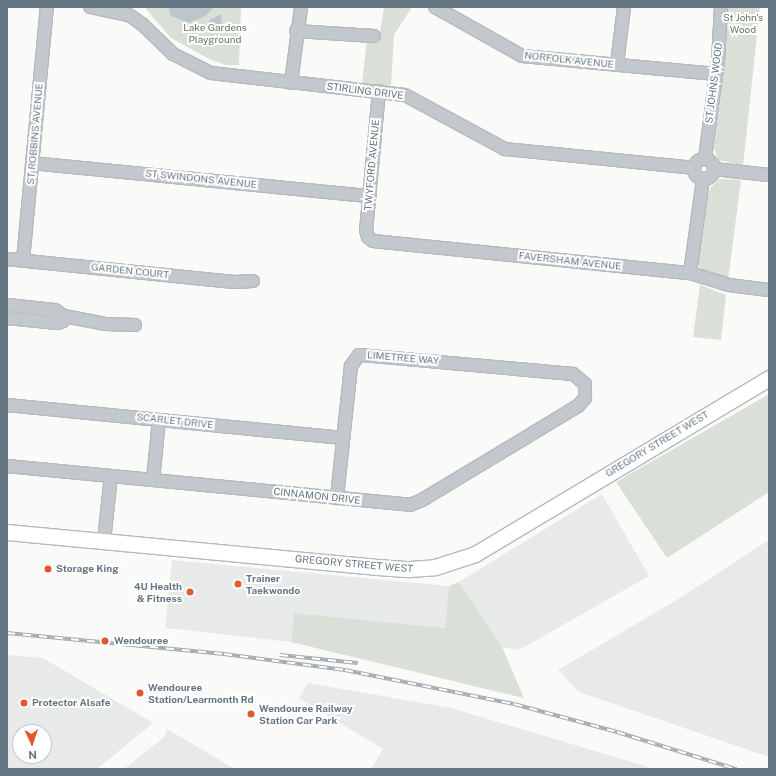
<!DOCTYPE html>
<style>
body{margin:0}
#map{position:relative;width:776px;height:776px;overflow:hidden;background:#fafaf8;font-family:"Public Sans",sans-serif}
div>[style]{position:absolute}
.built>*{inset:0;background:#e8e9e9}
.green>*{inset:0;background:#dadfd7}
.water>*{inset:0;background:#bbc7cb}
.roads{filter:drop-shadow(1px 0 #b5babe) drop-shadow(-1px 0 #b5babe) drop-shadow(0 1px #b5babe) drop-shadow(0 -1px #b5babe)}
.minor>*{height:12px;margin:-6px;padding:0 6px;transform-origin:6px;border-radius:6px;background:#c3c8cc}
.minor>.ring{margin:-6px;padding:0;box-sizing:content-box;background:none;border:12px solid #c3c8cc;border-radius:50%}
.major>*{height:15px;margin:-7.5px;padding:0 7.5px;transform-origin:7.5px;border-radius:7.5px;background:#fff}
.rail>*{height:4px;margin-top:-2px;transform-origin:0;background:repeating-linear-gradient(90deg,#fff 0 8px,#a2aab0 0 16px);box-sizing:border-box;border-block:1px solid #a2aab0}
.dots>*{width:11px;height:11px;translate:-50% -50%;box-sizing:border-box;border:2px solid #fff;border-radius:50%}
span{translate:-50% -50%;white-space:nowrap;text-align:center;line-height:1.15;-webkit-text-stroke:4px #fff;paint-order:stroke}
.park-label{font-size:10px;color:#687a64}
.street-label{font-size:10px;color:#657683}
.poi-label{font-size:10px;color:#657683;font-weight:700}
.left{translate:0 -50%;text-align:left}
.right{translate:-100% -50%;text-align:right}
.frame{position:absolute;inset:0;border:8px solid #657683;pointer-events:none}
.north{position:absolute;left:12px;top:724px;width:40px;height:40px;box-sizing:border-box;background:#fff;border:1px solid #c1c8cd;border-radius:50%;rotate:177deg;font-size:11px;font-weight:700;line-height:16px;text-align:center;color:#657683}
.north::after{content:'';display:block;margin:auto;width:14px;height:18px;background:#e4572e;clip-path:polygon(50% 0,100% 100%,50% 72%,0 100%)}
</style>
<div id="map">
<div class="built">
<div style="clip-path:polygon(602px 494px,649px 576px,519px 650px,502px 647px,459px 582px)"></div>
<div style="clip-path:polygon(769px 540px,769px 757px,579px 692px,558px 670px,675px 601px)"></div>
<div style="clip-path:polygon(172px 560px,449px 586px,445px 628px,294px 613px,291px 642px,165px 628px)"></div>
<div style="clip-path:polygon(evenodd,7px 655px,43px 658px,153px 723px,97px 769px,7px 769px,7px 655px,20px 732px,44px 732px,44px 756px,20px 756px,20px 732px)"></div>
<div style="clip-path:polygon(308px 683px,451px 708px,655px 769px,371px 769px,383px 749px,299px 698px)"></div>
<div style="clip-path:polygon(167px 729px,235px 769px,124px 769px,164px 737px)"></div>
</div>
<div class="green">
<div style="clip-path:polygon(147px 7px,241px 7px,239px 65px,226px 65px,211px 60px,171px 38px,146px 9px)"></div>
<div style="clip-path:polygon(384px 7px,412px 7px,394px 35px,391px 86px,362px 83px,367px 40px,379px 40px)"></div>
<div style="clip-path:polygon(728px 7px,760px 7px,743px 166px,719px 160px,714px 149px,725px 58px)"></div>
<div style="clip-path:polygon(720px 179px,741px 180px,728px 280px,702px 270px,697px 263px,705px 203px,711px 187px)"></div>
<div style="clip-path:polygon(700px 285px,726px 295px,721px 340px,693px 337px)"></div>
<div style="clip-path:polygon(769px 394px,769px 492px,667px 558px,616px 482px)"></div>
<div style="clip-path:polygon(459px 582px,502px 647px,524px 698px,291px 642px,294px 613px,445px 628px,449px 586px)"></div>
</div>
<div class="water">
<div style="clip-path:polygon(168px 7px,214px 7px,207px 15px,189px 23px,171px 16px)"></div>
<div style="clip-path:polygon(221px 14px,222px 27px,215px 30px,207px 26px,210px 20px)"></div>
</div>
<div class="roads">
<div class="minor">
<div style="left:90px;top:7px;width:40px;rotate:12deg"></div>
<div style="left:129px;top:15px;width:16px;rotate:35deg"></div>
<div style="left:142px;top:24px;width:43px;rotate:44.1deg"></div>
<div style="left:173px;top:54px;width:42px;rotate:26.6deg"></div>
<div style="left:211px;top:73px;width:195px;rotate:6.5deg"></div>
<div style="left:405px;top:95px;width:114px;rotate:28.4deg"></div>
<div style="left:505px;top:149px;width:190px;rotate:5.7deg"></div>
<div style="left:435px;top:7px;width:100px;rotate:29.4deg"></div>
<div style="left:522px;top:56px;width:195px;rotate:5.3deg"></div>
<div style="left:296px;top:31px;width:78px;rotate:3.7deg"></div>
<div style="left:617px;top:64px;width:57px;rotate:-83deg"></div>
<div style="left:291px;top:83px;width:77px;rotate:-82.5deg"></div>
<div style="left:379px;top:91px;width:140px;rotate:95.3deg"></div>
<div style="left:366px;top:230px;width:7px;rotate:74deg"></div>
<div style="left:368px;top:237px;width:6px;rotate:39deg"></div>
<div style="left:373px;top:241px;width:319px;rotate:5.8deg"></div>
<div style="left:690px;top:273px;width:41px;rotate:17.1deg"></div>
<div style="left:729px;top:285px;width:40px;rotate:7.1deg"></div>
<div style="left:705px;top:158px;width:98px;rotate:-82.4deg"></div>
<div style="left:718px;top:61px;width:54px;rotate:-86.8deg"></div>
<div class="ring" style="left:694px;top:159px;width:8px;height:8px"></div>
<div style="left:32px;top:163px;width:339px;rotate:5.6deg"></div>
<div style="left:714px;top:169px;width:55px;rotate:6.2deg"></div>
<div style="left:7px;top:259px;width:228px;rotate:5.8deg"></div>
<div style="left:234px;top:282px;width:19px;rotate:-3deg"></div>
<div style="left:23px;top:260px;width:254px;rotate:-84.6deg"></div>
<div style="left:690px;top:273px;width:95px;rotate:-82.1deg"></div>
<div style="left:7px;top:305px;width:48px;rotate:5.9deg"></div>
<div style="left:55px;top:310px;width:11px;rotate:34deg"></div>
<div style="left:64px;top:316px;width:43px;rotate:10.8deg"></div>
<div style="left:106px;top:324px;width:29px;rotate:2deg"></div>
<div style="left:7px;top:318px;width:51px;rotate:5.6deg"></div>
<div style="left:58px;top:323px;width:5px;rotate:-22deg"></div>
<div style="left:63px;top:321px;width:5px;rotate:-79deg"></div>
<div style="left:7px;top:405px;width:338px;rotate:5.6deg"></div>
<div style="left:7px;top:466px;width:405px;rotate:5.5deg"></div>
<div style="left:410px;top:505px;width:13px;rotate:-23deg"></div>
<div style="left:422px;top:500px;width:182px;rotate:-31.1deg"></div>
<div style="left:578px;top:406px;width:11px;rotate:-49deg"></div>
<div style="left:585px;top:398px;width:14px;rotate:-90deg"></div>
<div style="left:585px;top:384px;width:16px;rotate:-140deg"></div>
<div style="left:573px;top:374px;width:215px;rotate:-174.9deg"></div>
<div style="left:359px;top:355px;width:14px;rotate:126deg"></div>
<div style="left:351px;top:366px;width:133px;rotate:96.1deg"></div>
<div style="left:153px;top:480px;width:60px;rotate:-84.3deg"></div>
<div style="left:104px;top:541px;width:65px;rotate:-83.9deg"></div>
</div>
<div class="major">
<div style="left:7px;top:532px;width:372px;rotate:5.4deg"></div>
<div style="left:377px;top:567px;width:32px;rotate:4deg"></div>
<div style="left:409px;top:569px;width:26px;rotate:-4deg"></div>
<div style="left:435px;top:567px;width:42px;rotate:-18deg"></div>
<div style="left:475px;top:554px;width:343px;rotate:-30.9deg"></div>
</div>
</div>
<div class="rail">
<div style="left:7px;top:633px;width:218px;rotate:5.5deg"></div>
<div style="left:224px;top:654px;width:122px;rotate:7.5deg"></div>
<div style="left:345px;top:670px;width:172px;rotate:11.4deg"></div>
<div style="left:514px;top:704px;width:107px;rotate:15.2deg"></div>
<div style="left:617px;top:732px;width:125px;rotate:17.3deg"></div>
<div style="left:280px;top:655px;width:78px;rotate:5.9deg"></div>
</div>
<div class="dots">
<div style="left:48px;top:569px;background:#e4572e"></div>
<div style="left:238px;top:584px;background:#e4572e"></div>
<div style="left:190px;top:592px;background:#e4572e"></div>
<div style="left:105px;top:641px;background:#e4572e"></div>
<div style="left:140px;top:693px;background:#e4572e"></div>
<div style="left:24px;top:703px;background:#e4572e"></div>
<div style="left:251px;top:714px;background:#e4572e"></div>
</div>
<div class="park-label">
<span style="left:743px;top:23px">St John's<br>Wood</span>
<span style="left:215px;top:33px">Lake Gardens<br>Playground</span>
</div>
<div class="street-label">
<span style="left:569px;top:60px;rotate:6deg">NORFOLK AVENUE</span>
<span style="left:714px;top:83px;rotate:-83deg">ST JOHNS WOOD</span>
<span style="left:365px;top:91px;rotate:7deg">STIRLING DRIVE</span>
<span style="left:35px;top:134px;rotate:-85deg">ST ROBBINS AVENUE</span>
<span style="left:372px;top:165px;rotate:-85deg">TWYFORD AVENUE</span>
<span style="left:201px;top:179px;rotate:6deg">ST SWINDONS AVENUE</span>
<span style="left:570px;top:261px;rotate:6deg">FAVERSHAM AVENUE</span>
<span style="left:130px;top:271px;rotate:6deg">GARDEN COURT</span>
<span style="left:403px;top:358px;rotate:5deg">LIMETREE WAY</span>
<span style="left:175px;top:421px;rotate:6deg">SCARLET DRIVE</span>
<span style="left:657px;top:444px;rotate:-31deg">GREGORY STREET WEST</span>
<span style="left:317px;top:496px;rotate:6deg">CINNAMON DRIVE</span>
<span style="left:354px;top:564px;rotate:5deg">GREGORY STREET WEST</span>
</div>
<div class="poi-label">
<span class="left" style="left:56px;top:569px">Storage King</span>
<span class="left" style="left:246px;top:584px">Trainer<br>Taekwondo</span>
<span class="right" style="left:182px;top:592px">4U Health<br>&amp; Fitness</span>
<span class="left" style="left:114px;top:641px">Wendouree</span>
<span class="left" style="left:148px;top:693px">Wendouree<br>Station/Learmonth Rd</span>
<span class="left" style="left:32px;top:703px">Protector Alsafe</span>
<span class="left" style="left:259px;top:714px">Wendouree Railway<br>Station Car Park</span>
</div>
<div class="frame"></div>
<div class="north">N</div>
</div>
